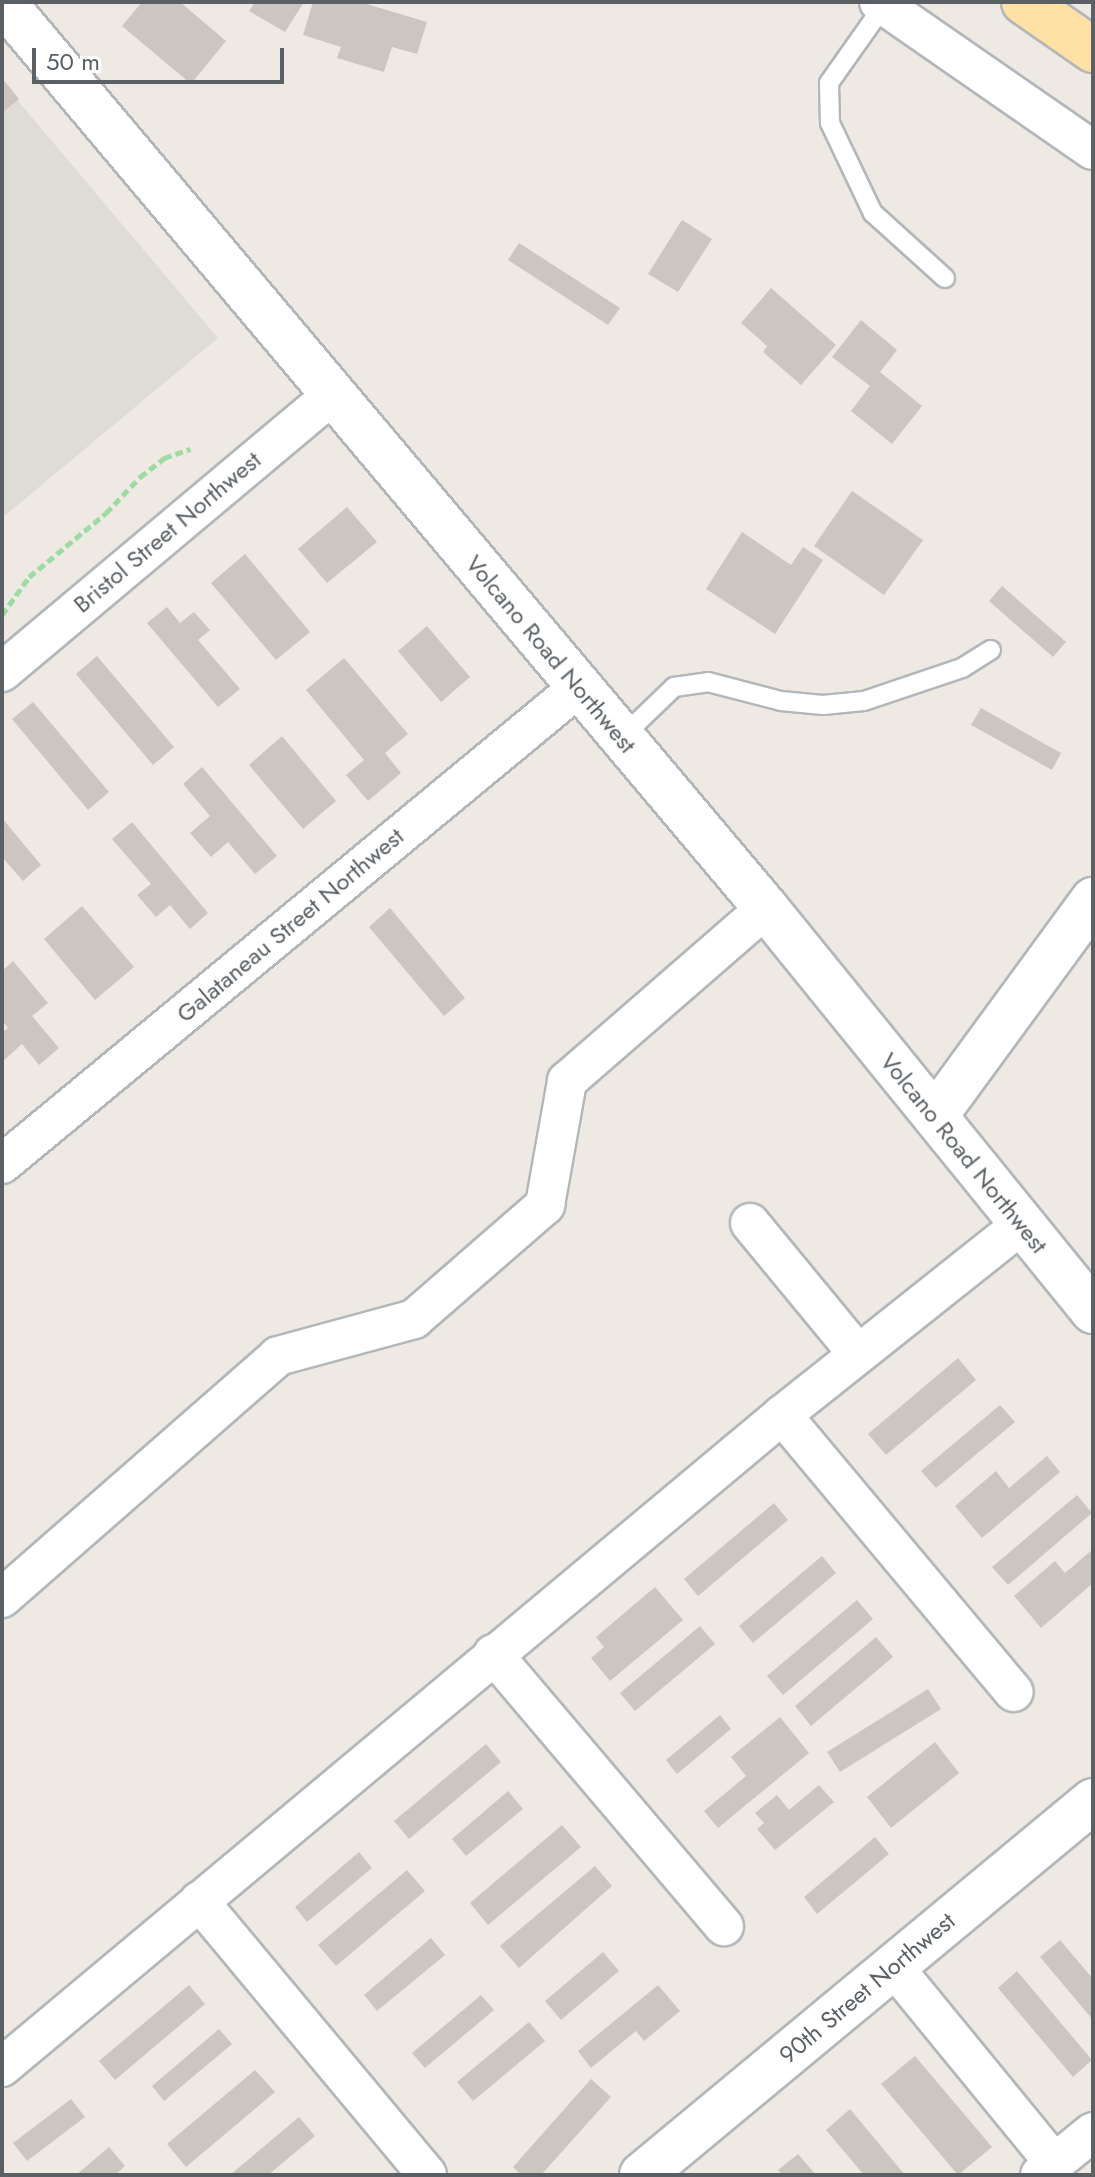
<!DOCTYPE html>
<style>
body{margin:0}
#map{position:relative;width:1095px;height:2177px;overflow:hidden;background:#eee9e2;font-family:Jost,sans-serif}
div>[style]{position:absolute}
.industrial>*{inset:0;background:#dfdbd6}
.building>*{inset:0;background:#ccc6c1}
.path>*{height:5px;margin-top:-2.5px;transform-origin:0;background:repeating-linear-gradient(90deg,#9edba3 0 8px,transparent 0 12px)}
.roads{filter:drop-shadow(2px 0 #b3b7ba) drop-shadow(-2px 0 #b3b7ba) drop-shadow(0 2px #b3b7ba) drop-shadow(0 -2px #b3b7ba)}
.lane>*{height:18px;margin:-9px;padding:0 9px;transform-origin:9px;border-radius:9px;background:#fff}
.street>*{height:38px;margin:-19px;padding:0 19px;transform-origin:19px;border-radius:19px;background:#fff}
.secondary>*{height:44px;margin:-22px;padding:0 22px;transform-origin:22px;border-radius:22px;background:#fff}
.primary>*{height:44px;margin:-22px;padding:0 22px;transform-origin:22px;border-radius:22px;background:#ffe1a6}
span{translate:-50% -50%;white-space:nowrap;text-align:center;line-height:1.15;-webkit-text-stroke:8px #fff;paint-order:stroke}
.street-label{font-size:24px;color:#5a6064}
.frame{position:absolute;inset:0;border:4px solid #5a6064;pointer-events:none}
.scale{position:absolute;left:32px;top:48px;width:252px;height:36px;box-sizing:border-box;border:4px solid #5a6064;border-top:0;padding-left:10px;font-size:24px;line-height:28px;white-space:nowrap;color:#5a6064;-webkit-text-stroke:6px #fff;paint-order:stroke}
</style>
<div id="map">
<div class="industrial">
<div style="clip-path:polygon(2px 82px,218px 338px,2px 518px)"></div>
</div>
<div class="building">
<div style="clip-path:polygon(142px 2px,180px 2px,226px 41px,191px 84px,122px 26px)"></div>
<div style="clip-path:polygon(255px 2px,304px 2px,285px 32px,249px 11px)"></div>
<div style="clip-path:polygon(313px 2px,360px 2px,427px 22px,417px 54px,392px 47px,384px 72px,337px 58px,341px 47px,303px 35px)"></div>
<div style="clip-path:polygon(2px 78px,19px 99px,2px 113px)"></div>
<div style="clip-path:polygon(682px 220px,712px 239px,678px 292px,648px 274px)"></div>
<div style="clip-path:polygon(519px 243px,620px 308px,608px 325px,508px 260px)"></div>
<div style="clip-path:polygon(771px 288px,836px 345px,801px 385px,763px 352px,767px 346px,741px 323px)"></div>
<div style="clip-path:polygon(861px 320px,897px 350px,880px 372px,922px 406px,892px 444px,851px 411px,870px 386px,832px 357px)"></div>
<div style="clip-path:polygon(852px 491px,923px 540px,884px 595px,814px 546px)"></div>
<div style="clip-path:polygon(347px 507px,377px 542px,327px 583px,298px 549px)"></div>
<div style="clip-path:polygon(742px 532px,791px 565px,803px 547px,823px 560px,775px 634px,706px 589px)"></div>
<div style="clip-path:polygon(245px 554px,310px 632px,276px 660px,211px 583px)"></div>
<div style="clip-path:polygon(1002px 586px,1066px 642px,1053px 657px,989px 601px)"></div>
<div style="clip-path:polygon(167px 607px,180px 623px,194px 612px,210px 630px,198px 640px,240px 689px,218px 707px,147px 623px)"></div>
<div style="clip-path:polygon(427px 626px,470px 677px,441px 702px,398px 651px)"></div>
<div style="clip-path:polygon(97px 656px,174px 747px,153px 765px,76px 674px)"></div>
<div style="clip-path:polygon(344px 658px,408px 734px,385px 753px,401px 773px,368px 801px,346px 775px,364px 760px,306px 690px)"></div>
<div style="clip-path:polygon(33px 702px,109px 792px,88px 810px,12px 719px)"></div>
<div style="clip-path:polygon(981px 708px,1061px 753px,1052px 770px,971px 725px)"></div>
<div style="clip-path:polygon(282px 736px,336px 801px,303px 829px,249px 765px)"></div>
<div style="clip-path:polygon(202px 767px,277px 856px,255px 874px,228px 842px,211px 857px,190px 833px,210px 816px,183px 784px)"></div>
<div style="clip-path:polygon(2px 818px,41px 865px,23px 881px,2px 857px)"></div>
<div style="clip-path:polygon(132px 822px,208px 913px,190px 929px,170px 905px,156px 917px,137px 895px,151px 884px,112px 839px)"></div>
<div style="clip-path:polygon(82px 906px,134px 967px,95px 1000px,44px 939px)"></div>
<div style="clip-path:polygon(390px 908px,465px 998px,444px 1016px,369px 927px)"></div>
<div style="clip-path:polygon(13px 961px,48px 1003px,32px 1016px,59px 1048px,39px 1065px,22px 1044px,2px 1062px,2px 1033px,8px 1028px,2px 1020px,2px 971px)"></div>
<div style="clip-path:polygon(958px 1358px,976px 1380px,886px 1455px,868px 1434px)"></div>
<div style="clip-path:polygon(1000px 1405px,1015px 1422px,936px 1488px,921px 1471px)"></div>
<div style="clip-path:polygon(1047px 1456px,1060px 1472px,982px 1538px,955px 1506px,996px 1471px,1009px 1488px)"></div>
<div style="clip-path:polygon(1077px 1495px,1092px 1513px,1008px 1585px,992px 1567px)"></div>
<div style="clip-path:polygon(774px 1503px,788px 1520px,698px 1596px,684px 1579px)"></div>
<div style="clip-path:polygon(1093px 1549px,1093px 1583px,1041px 1628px,1014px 1596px,1055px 1561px,1065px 1573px)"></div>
<div style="clip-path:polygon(822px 1556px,836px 1573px,753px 1643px,739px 1626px)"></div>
<div style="clip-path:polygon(655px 1587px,683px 1620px,610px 1681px,591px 1658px,604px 1647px,596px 1637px)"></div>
<div style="clip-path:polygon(857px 1600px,873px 1619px,783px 1695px,767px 1676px)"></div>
<div style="clip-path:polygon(700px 1626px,715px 1644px,635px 1711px,620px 1693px)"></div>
<div style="clip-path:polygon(876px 1637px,893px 1657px,811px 1726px,795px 1706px)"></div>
<div style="clip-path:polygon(928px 1689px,941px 1709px,840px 1772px,827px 1752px)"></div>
<div style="clip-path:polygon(720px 1715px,731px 1729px,677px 1774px,666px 1760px)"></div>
<div style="clip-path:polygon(780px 1717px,809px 1753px,718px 1828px,704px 1811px,746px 1776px,731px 1757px)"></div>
<div style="clip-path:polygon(935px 1742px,959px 1773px,891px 1828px,867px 1797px)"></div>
<div style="clip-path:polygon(486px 1744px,501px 1762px,409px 1839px,394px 1821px)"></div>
<div style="clip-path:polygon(819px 1785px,834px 1802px,775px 1850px,757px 1829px,764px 1823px,755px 1813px,777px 1795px,789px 1810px)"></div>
<div style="clip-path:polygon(508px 1791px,523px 1809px,466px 1856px,452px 1839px)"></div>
<div style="clip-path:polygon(562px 1825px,581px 1847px,488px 1925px,470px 1903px)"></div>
<div style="clip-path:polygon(875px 1837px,889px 1854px,817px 1914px,804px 1897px)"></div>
<div style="clip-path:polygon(359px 1852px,372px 1868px,307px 1922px,295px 1907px)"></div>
<div style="clip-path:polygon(595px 1866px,612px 1886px,519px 1968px,500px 1946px)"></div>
<div style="clip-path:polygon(407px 1870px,425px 1891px,336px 1966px,318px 1945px)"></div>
<div style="clip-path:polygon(431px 1938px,445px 1955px,377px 2011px,364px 1995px)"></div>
<div style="clip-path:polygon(1060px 1940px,1093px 1979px,1093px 2020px,1040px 1957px)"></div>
<div style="clip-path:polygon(603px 1952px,619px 1971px,561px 2020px,545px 2001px)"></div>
<div style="clip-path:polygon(1017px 1971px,1092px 2060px,1073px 2077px,998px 1988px)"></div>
<div style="clip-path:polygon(189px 1985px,205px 2004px,115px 2080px,99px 2061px)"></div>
<div style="clip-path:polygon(658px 1985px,680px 2011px,644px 2041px,636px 2031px,591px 2068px,578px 2051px)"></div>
<div style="clip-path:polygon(481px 1995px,494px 2010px,425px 2068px,412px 2053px)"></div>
<div style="clip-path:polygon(529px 2022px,545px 2041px,473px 2101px,457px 2082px)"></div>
<div style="clip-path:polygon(219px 2029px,232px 2044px,164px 2101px,152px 2086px)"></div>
<div style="clip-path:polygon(915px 2056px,992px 2147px,958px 2175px,881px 2084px)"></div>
<div style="clip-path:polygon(255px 2070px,275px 2092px,186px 2167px,167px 2144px)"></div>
<div style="clip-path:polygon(591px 2079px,611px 2097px,541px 2175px,521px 2175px,513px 2167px)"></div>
<div style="clip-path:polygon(71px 2099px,85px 2117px,27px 2161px,13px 2143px)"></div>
<div style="clip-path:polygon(850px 2109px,905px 2175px,864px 2175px,826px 2130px)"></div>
<div style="clip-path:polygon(299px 2117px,315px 2136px,268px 2175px,230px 2175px)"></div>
<div style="clip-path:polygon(109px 2147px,125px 2166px,115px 2175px,76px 2175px)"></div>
<div style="clip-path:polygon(798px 2154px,816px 2175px,782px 2175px,778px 2170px)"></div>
</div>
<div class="path">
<div style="left:2px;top:615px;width:47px;rotate:-54.6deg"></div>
<div style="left:29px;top:577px;width:100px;rotate:-39.7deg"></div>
<div style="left:106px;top:513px;width:50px;rotate:-46.6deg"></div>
<div style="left:140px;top:477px;width:31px;rotate:-38deg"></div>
<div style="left:164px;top:458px;width:28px;rotate:-19deg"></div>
</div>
<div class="roads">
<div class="lane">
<div style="left:884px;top:5px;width:95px;rotate:125.2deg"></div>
<div style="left:829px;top:83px;width:40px;rotate:88.6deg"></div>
<div style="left:830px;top:123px;width:100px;rotate:64.5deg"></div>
<div style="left:873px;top:213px;width:97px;rotate:42.1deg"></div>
<div style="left:621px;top:738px;width:74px;rotate:-43.9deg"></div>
<div style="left:674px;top:687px;width:34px;rotate:-8deg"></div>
<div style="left:708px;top:682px;width:75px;rotate:14.6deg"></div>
<div style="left:781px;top:701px;width:42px;rotate:5.4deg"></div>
<div style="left:823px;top:705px;width:41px;rotate:-5.6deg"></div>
<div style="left:864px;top:701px;width:103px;rotate:-18.6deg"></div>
<div style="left:962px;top:668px;width:34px;rotate:-32deg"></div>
</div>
<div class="street">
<div style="left:879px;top:2px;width:260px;rotate:34.7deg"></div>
<div style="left:2px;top:672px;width:432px;rotate:-40deg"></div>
<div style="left:2px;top:1164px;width:749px;rotate:-39.58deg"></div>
<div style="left:750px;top:1223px;width:168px;rotate:50.5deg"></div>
<div style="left:782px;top:1415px;width:361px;rotate:50.1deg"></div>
<div style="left:2px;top:1598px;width:367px;rotate:-41.2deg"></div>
<div style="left:278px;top:1356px;width:141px;rotate:-15.2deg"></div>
<div style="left:414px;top:1319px;width:174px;rotate:-41deg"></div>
<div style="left:545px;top:1205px;width:126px;rotate:-79.9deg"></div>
<div style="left:567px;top:1081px;width:264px;rotate:-41deg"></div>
<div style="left:493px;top:1654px;width:357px;rotate:49.7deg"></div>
<div style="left:199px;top:1901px;width:356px;rotate:50.2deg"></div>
<div style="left:893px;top:1966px;width:254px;rotate:50.7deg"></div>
<div style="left:2px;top:2067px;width:1017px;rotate:-39.89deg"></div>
<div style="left:782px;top:1415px;width:307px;rotate:-38.5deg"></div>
<div style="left:1040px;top:2175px;width:68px;rotate:-39.1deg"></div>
</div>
<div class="secondary">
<div style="left:3px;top:2px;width:1184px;rotate:49.9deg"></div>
<div style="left:766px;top:908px;width:519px;rotate:50.94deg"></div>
<div style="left:935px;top:1116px;width:268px;rotate:-53.8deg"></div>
<div style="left:642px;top:2175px;width:586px;rotate:-39.67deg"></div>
</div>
<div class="primary">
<div style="left:1024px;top:2px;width:84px;rotate:34.8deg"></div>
</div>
</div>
<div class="street-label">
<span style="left:167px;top:532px;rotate:-40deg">Bristol Street Northwest</span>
<span style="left:551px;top:654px;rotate:50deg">Volcano Road Northwest</span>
<span style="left:290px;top:925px;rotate:-40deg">Galataneau Street Northwest</span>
<span style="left:964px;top:1153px;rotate:51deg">Volcano Road Northwest</span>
<span style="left:867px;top:1988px;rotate:-40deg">90th Street Northwest</span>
</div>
<div class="frame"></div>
<div class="scale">50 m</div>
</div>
